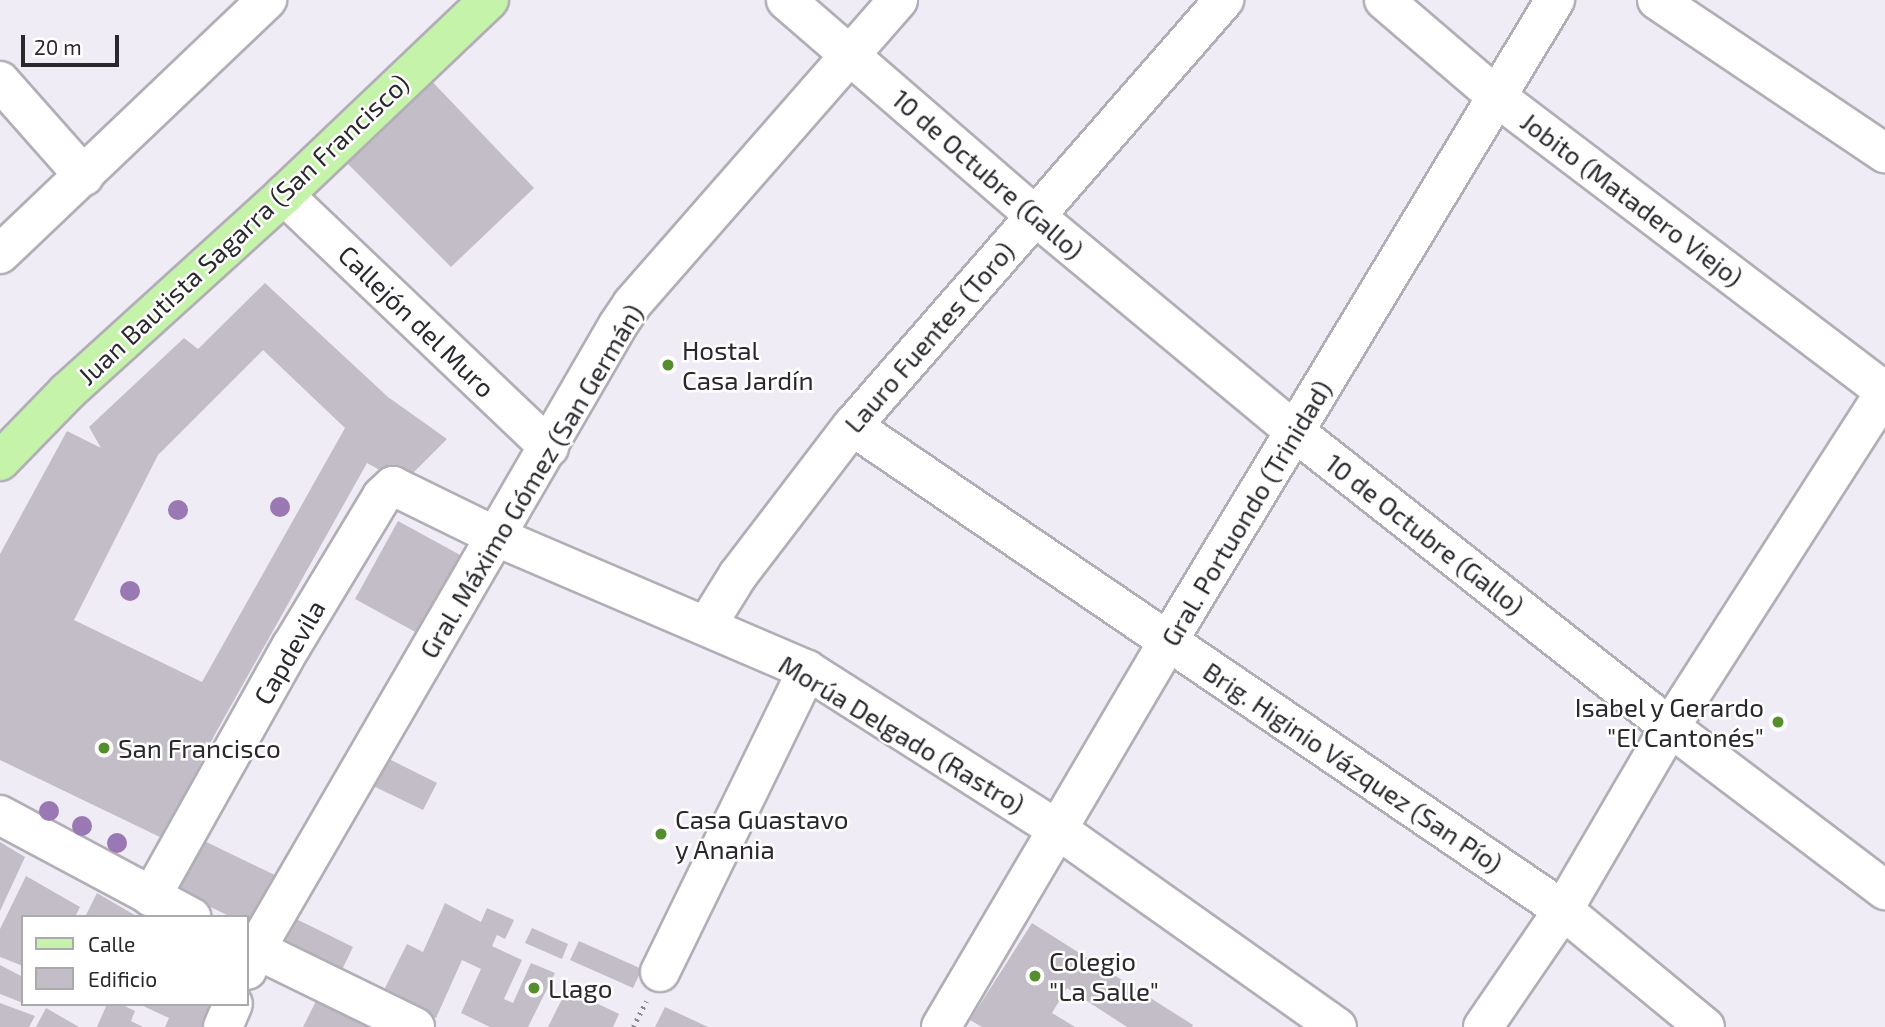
<!DOCTYPE html>
<meta charset="utf-8">
<style>
body{margin:0}
#map{position:relative;width:1885px;height:1027px;overflow:hidden;background:#f0ecf6;font-family:"Exo 2",sans-serif}
div>[style]{position:absolute}
.building>*{inset:0;background:#c2bdc7}
.path>*{height:4.5px;margin-top:-2.25px;transform-origin:0;background:repeating-linear-gradient(90deg,#8a878e 0 2px,transparent 0 7px)}
.roads{filter:drop-shadow(2px 0 #b2aeb7) drop-shadow(-2px 0 #b2aeb7) drop-shadow(0 2px #b2aeb7) drop-shadow(0 -2px #b2aeb7)}
.minor>*{height:38px;margin:-19px;padding:0 19px;transform-origin:19px;border-radius:19px;background:#fff}
.major>*{height:38px;margin:-19px;padding:0 19px;transform-origin:19px;border-radius:19px;background:#c6f3aa}
.trees>*{width:20px;height:20px;margin:-10px;border-radius:50%;background:#9a78b3}
.dots>*{width:19px;height:19px;translate:-50% -50%;box-sizing:border-box;border:4px solid #fff;border-radius:50%}
span{translate:-50% -50%;white-space:nowrap;text-align:center;line-height:1.15;-webkit-text-stroke:5px #fff;paint-order:stroke}
.street-label{font-size:26px;color:#2a282c}
.poi-label{font-size:26px;color:#2a282c}
.left{translate:0 -50%;text-align:left}
.right{translate:-100% -50%;text-align:right}
.legend{position:absolute;left:21px;top:915px;width:228px;height:91px;box-sizing:border-box;background:#fff;border:2px solid #aaa9ab;margin:0;padding:9px 12px;list-style:none;font-size:21px;color:#2a282c}
.legend li{display:flex;align-items:center;gap:14px;height:35px}
.legend b{width:35px;border:2px solid #aaa9ab}
.scale{position:absolute;left:21px;top:35px;width:98px;height:32px;box-sizing:border-box;border:4px solid #2a282c;border-top:0;padding-left:9px;font-size:21px;line-height:24px;white-space:nowrap;color:#2a282c;-webkit-text-stroke:5px #fff;paint-order:stroke}
</style>
<div id="map">
<div class="building">
<div style="clip-path:polygon(423px 72px,534px 188px,451px 267px,336px 152px)"></div>
<div style="clip-path:polygon(evenodd,265px 283px,388px 397px,447px 439px,403px 483px,367px 463px,214px 736px,164px 839px,0 760px,0 554px,67px 431px,101px 448px,89px 427px,184px 338px,198px 349px,265px 283px,263px 350px,345px 428px,202px 682px,74px 620px,158px 455px,263px 350px)"></div>
<div style="clip-path:polygon(398px 521px,462px 556px,419px 634px,355px 599px)"></div>
<div style="clip-path:polygon(383px 756px,437px 783px,423px 810px,369px 784px)"></div>
<div style="clip-path:polygon(198px 838px,277px 876px,253px 927px,247px 924px,247px 917px,231px 917px,174px 889px)"></div>
<div style="clip-path:polygon(0 842px,25px 857px,0 911px)"></div>
<div style="clip-path:polygon(26px 876px,80px 907px,75px 917px,23px 917px,23px 966px,0 957px,0 929px)"></div>
<div style="clip-path:polygon(97px 893px,138px 917px,85px 917px)"></div>
<div style="clip-path:polygon(445px 903px,481px 922px,487px 908px,514px 920px,505px 939px,497px 935px,492px 946px,522px 960px,504px 999px,513px 1003px,531px 963px,555px 973px,528px 1027px,490px 1027px,461px 1013px,481px 969px,462px 960px,436px 1018px,383px 992px,407px 944px,423px 952px)"></div>
<div style="clip-path:polygon(288px 915px,353px 947px,339px 976px,274px 944px)"></div>
<div style="clip-path:polygon(1032px 923px,1193px 1025px,1192px 1027px,1127px 1027px,1067px 988px,1052px 1013px,1075px 1027px,982px 1027px,970px 1020px)"></div>
<div style="clip-path:polygon(532px 928px,568px 944px,562px 959px,525px 943px)"></div>
<div style="clip-path:polygon(579px 941px,642px 969px,633px 988px,570px 960px)"></div>
<div style="clip-path:polygon(0 965px,23px 977px,23px 1003px,0 994px)"></div>
<div style="clip-path:polygon(567px 989px,619px 1014px,613px 1027px,548px 1027px)"></div>
<div style="clip-path:polygon(318px 997px,378px 1027px,303px 1027px)"></div>
<div style="clip-path:polygon(0 1003px,35px 1016px,29px 1027px,0 1027px)"></div>
<div style="clip-path:polygon(107px 1004px,121px 1004px,135px 1011px,131px 1021px,143px 1027px,97px 1027px)"></div>
<div style="clip-path:polygon(139px 1004px,223px 1004px,212px 1027px,165px 1027px,169px 1018px)"></div>
<div style="clip-path:polygon(665px 1007px,708px 1027px,655px 1027px)"></div>
<div style="clip-path:polygon(46px 1008px,79px 1027px,36px 1027px)"></div>
</div>
<div class="path">
<div style="left:633px;top:1027px;width:29px;rotate:-63deg"></div>
</div>
<div class="roads">
<div class="minor">
<div style="left:786px;top:0;width:328px;rotate:40.9deg"></div>
<div style="left:1034px;top:215px;width:339px;rotate:39.7deg"></div>
<div style="left:1295px;top:432px;width:477px;rotate:38.2deg"></div>
<div style="left:1670px;top:727px;width:270px;rotate:37.2deg"></div>
<div style="left:1384px;top:0;width:149px;rotate:40.6deg"></div>
<div style="left:1497px;top:97px;width:487px;rotate:37.2deg"></div>
<div style="left:1657px;top:0;width:275px;rotate:33.9deg"></div>
<div style="left:0;top:81px;width:127px;rotate:48.5deg"></div>
<div style="left:284px;top:195px;width:366px;rotate:43.6deg"></div>
<div style="left:0;top:254px;width:369px;rotate:-43.6deg"></div>
<div style="left:852px;top:426px;width:860px;rotate:34.24deg"></div>
<div style="left:1563px;top:910px;width:184px;rotate:39.5deg"></div>
<div style="left:707px;top:625px;width:59px;rotate:-58.2deg"></div>
<div style="left:738px;top:575px;width:188px;rotate:-52.6deg"></div>
<div style="left:852px;top:426px;width:566px;rotate:-48.87deg"></div>
<div style="left:0;top:815px;width:217px;rotate:28.1deg"></div>
<div style="left:151px;top:897px;width:287px;rotate:-60.8deg"></div>
<div style="left:291px;top:647px;width:176px;rotate:-58.9deg"></div>
<div style="left:382px;top:496px;width:15px;rotate:-42deg"></div>
<div style="left:393px;top:486px;width:116px;rotate:26.1deg"></div>
<div style="left:497px;top:537px;width:337px;rotate:23.2deg"></div>
<div style="left:807px;top:670px;width:296px;rotate:32.5deg"></div>
<div style="left:1057px;top:829px;width:343px;rotate:35.3deg"></div>
<div style="left:247px;top:945px;width:187px;rotate:26deg"></div>
<div style="left:247px;top:970px;width:23px;rotate:-67deg"></div>
<div style="left:256px;top:949px;width:721px;rotate:-59.88deg"></div>
<div style="left:618px;top:325px;width:25px;rotate:-56deg"></div>
<div style="left:632px;top:304px;width:404px;rotate:-48.8deg"></div>
<div style="left:660px;top:972px;width:336px;rotate:-64deg"></div>
<div style="left:223px;top:1027px;width:25px;rotate:-67deg"></div>
<div style="left:941px;top:1027px;width:448px;rotate:-59.5deg"></div>
<div style="left:1168px;top:641px;width:749px;rotate:-58.88deg"></div>
<div style="left:1483px;top:1027px;width:142px;rotate:-55.6deg"></div>
<div style="left:1563px;top:910px;width:212px;rotate:-59.7deg"></div>
<div style="left:1670px;top:727px;width:398px;rotate:-57.3deg"></div>
</div>
<div class="major">
<div style="left:0;top:461px;width:96px;rotate:-45.8deg"></div>
<div style="left:67px;top:392px;width:293px;rotate:-42.2deg"></div>
<div style="left:284px;top:195px;width:283px;rotate:-43.6deg"></div>
</div>
</div>
<div class="trees">
<div style="left:280px;top:507px"></div>
<div style="left:178px;top:510px"></div>
<div style="left:130px;top:591px"></div>
<div style="left:49px;top:811px"></div>
<div style="left:82px;top:826px"></div>
<div style="left:117px;top:843px"></div>
</div>
<div class="dots">
<div style="left:668px;top:365px;background:#558f2d"></div>
<div style="left:1778px;top:722px;background:#558f2d"></div>
<div style="left:104px;top:748px;background:#558f2d"></div>
<div style="left:661px;top:834px;background:#558f2d"></div>
<div style="left:1035px;top:976px;background:#558f2d"></div>
<div style="left:534px;top:988px;background:#558f2d"></div>
</div>
<div class="street-label">
<span style="left:988px;top:174px;rotate:41deg">10 de Octubre (Gallo)</span>
<span style="left:1632px;top:199px;rotate:37deg">Jobito (Matadero Viejo)</span>
<span style="left:243px;top:229px;rotate:-43deg">Juan Bautista Sagarra (San Francisco)</span>
<span style="left:417px;top:321px;rotate:44deg">Callejón del Muro</span>
<span style="left:929px;top:337px;rotate:-49deg">Lauro Fuentes (Toro)</span>
<span style="left:531px;top:481px;rotate:-59deg">Gral. Máximo Gómez (San Germán)</span>
<span style="left:1246px;top:513px;rotate:-59deg">Gral. Portuondo (Trinidad)</span>
<span style="left:1425px;top:534px;rotate:38deg">10 de Octubre (Gallo)</span>
<span style="left:289px;top:652px;rotate:-60deg">Capdevila</span>
<span style="left:902px;top:734px;rotate:31deg">Morúa Delgado (Rastro)</span>
<span style="left:1353px;top:767px;rotate:34deg">Brig. Higinio Vázquez (San Pío)</span>
</div>
<div class="poi-label">
<span class="left" style="left:682px;top:365px">Hostal<br>Casa Jardín</span>
<span class="right" style="left:1764px;top:722px">Isabel y Gerardo<br>"El Cantonés"</span>
<span class="left" style="left:118px;top:748px">San Francisco</span>
<span class="left" style="left:675px;top:834px">Casa Guastavo<br>y Anania</span>
<span class="left" style="left:1049px;top:976px">Colegio<br>"La Salle"</span>
<span class="left" style="left:548px;top:988px">Llago</span>
</div>
<ul class="legend">
<li><b style="height:9px;background:#c6f3aa"></b>Calle</li>
<li><b style="height:19px;background:#c2bdc7"></b>Edificio</li>
</ul>
<div class="scale">20 m</div>
</div>
